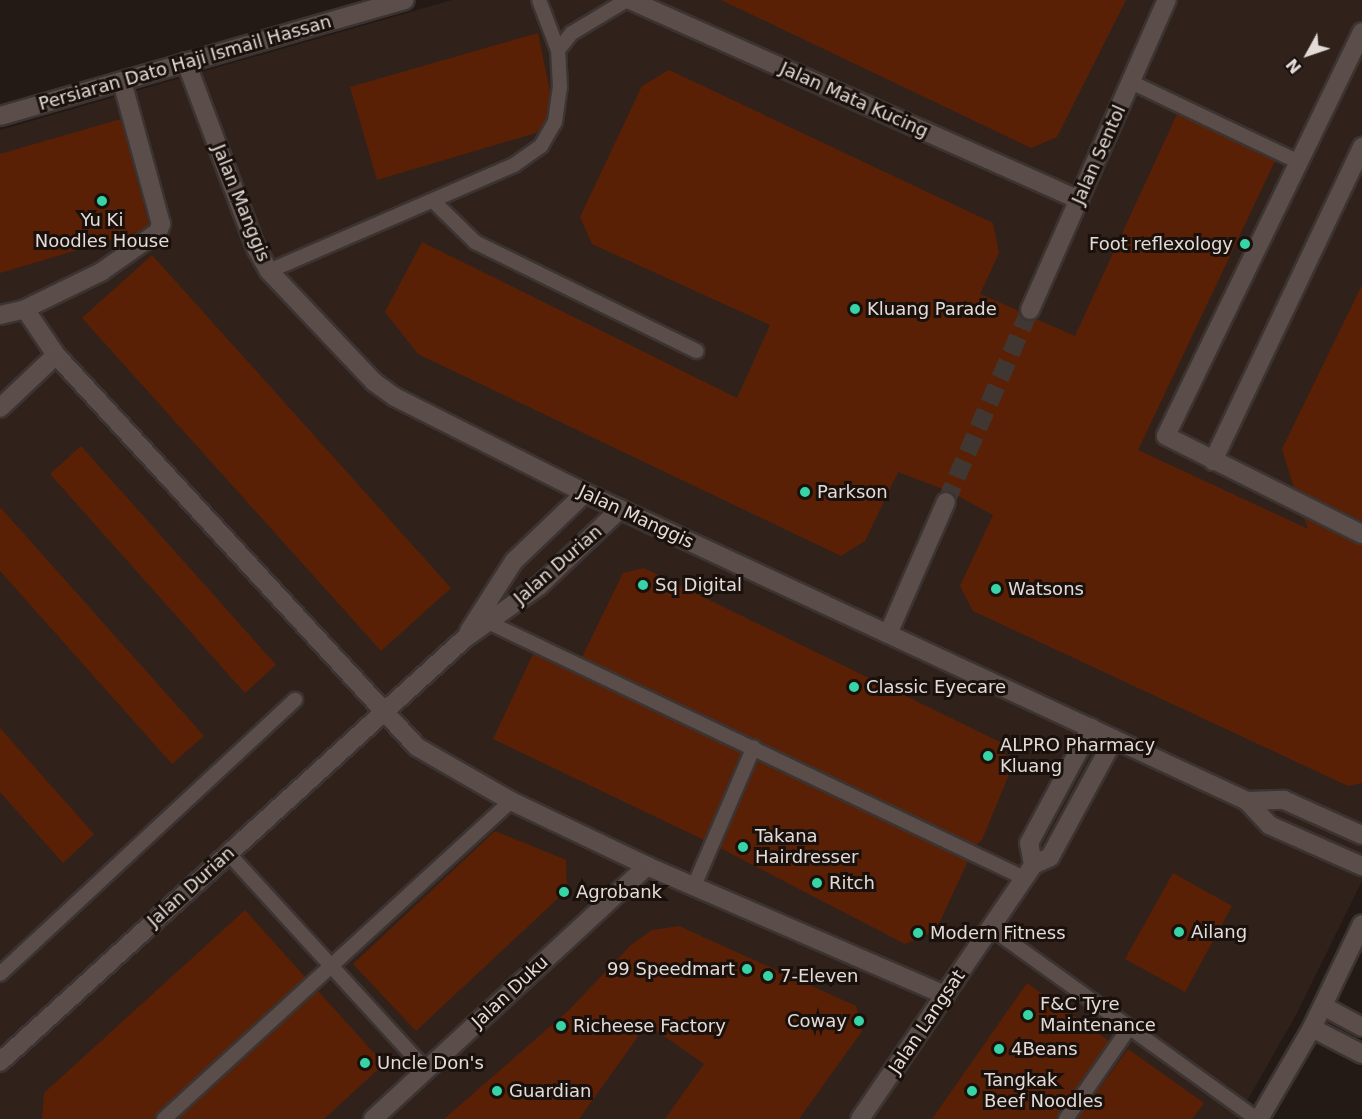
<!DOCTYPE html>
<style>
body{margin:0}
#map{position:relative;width:1362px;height:1119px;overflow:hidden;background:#231915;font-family:"DejaVu Sans",sans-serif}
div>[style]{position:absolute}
.built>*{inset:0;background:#31211b}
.building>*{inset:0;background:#5a2005}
.street-tunnel>*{height:18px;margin-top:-9px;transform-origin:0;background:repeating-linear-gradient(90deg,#403632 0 18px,transparent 0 27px)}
.roads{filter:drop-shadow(2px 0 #3b3432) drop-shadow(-2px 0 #3b3432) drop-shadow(0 2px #3b3432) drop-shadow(0 -2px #3b3432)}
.lane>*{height:14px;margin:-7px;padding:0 7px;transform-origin:7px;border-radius:7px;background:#5b4e4a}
.street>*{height:18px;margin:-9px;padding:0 9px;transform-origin:9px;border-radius:9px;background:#5b4e4a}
.secondary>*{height:18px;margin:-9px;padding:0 9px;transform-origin:9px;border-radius:9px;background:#5b4e4a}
.dots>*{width:16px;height:16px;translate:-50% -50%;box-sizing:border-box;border:3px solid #1a100c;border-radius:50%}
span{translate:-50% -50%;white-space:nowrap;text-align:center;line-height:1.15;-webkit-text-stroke:6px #1a100c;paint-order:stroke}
.street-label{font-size:18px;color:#e2dbd8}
.poi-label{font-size:18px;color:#e2dbd8}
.right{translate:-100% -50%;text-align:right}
.left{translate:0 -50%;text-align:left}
.north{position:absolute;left:1278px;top:24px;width:60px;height:60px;-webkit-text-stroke:4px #1a100c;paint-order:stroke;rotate:230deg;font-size:16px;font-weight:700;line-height:24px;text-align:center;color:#e2dbd8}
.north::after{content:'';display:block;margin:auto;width:21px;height:27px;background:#e2dbd8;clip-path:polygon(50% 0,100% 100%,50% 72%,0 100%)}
</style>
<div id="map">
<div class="built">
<div style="clip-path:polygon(452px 0,1362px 0,1362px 881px,1296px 1015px,1237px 1119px,0 1119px,0 130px)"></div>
</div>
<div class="building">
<div style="clip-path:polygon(721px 0,1126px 0,1057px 137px,1031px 148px)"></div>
<div style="clip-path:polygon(538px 33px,550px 92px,546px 119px,539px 132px,377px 180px,350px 87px)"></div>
<div style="clip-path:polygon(669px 70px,993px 223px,999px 253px,980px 294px,1019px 311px,1026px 320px,1036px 319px,1075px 336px,1177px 114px,1275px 161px,1138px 450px,1308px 529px,1304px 518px,1362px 545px,1362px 783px,1348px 786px,973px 611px,960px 586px,993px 515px,951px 492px,898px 472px,865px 541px,841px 556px,418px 354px,385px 312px,422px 242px,737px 398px,770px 325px,592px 244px,580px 217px,642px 86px)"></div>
<div style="clip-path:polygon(121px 119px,149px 225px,138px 232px,0 273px,0 154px)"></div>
<div style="clip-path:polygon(152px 255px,451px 588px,381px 651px,82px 318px)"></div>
<div style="clip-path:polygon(1362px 285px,1362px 521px,1294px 488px,1282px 449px)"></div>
<div style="clip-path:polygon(81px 446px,276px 665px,245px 693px,50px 474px)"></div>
<div style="clip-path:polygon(0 507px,204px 736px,172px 764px,0 571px)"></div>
<div style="clip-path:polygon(644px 568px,1002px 743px,1010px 772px,982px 840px,976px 845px,582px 657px,623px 573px)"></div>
<div style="clip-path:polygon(533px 654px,742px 753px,704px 840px,493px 739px)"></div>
<div style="clip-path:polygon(0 728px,94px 834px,63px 863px,0 792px)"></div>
<div style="clip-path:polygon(758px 761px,968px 861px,936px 930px,905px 944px,720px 848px)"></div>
<div style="clip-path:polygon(495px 831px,566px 860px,567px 890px,416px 1031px,353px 964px)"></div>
<div style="clip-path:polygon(1173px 873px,1232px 906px,1185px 992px,1125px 959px)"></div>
<div style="clip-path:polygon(245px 910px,305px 977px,155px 1119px,42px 1119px,44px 1093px)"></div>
<div style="clip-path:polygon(679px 926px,856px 1006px,862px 1031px,799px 1119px,665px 1119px,704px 1064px,647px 1024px,579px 1119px,444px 1119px,569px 1010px,631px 945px,652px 930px)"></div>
<div style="clip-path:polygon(1027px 983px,1109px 1041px,1057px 1119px,932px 1119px)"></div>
<div style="clip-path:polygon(318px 991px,384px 1064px,324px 1119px,177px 1119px)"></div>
<div style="clip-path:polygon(1128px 1049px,1204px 1103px,1192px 1119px,1077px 1119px)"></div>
</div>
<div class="street-tunnel">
<div style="left:946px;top:502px;width:210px;rotate:-66.4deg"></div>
</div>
<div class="roads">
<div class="lane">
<div style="left:558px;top:50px;width:22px;rotate:-51deg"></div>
<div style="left:572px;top:33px;width:64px;rotate:-31deg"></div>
<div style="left:1131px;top:82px;width:186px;rotate:25.5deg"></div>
<div style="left:433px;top:201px;width:59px;rotate:44.3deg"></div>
<div style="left:475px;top:242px;width:247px;rotate:26.2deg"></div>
<div style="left:269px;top:271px;width:267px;rotate:-23.4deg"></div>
<div style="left:514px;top:165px;width:33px;rotate:-35deg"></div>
<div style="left:541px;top:146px;width:28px;rotate:-60deg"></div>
<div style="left:555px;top:122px;width:35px;rotate:-82deg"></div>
<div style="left:560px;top:87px;width:37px;rotate:-93deg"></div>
<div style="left:558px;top:50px;width:53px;rotate:-110.8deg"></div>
<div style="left:488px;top:622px;width:594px;rotate:25.53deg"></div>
<div style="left:228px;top:853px;width:294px;rotate:47.6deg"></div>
<div style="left:694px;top:886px;width:151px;rotate:-66.7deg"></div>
<div style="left:991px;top:928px;width:327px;rotate:35.7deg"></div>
<div style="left:0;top:974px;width:403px;rotate:-42.9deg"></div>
<div style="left:164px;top:1119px;width:471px;rotate:-42.5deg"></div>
<div style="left:1066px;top:1119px;width:111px;rotate:-55.3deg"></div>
</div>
<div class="street">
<div style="left:630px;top:0;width:492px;rotate:24deg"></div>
<div style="left:1362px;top:32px;width:449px;rotate:115.9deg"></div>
<div style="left:1166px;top:436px;width:219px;rotate:26.6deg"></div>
<div style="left:186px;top:62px;width:199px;rotate:69.4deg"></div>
<div style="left:256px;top:248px;width:26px;rotate:61deg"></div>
<div style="left:269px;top:271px;width:153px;rotate:46.6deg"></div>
<div style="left:374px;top:382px;width:26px;rotate:36deg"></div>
<div style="left:395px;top:397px;width:213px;rotate:26.8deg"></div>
<div style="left:585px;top:493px;width:730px;rotate:24.95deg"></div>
<div style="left:1247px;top:801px;width:33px;rotate:47deg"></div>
<div style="left:1269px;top:825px;width:102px;rotate:23.8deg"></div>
<div style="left:0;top:116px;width:421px;rotate:-16deg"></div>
<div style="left:25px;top:309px;width:85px;rotate:-26deg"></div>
<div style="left:101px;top:272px;width:70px;rotate:-35.1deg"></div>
<div style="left:158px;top:232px;width:9px;rotate:-69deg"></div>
<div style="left:161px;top:224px;width:148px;rotate:-105.3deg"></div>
<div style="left:1030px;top:310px;width:339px;rotate:-66.2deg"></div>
<div style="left:0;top:315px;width:26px;rotate:-13deg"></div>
<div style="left:25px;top:309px;width:55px;rotate:56deg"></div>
<div style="left:56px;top:355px;width:533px;rotate:47.36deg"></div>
<div style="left:417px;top:747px;width:108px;rotate:29.9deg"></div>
<div style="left:511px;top:801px;width:151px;rotate:25.5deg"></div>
<div style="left:647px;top:866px;width:325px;rotate:23.4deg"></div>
<div style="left:0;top:408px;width:77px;rotate:-43.4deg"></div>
<div style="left:1213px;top:461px;width:348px;rotate:-64.6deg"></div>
<div style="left:469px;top:631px;width:83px;rotate:-57.3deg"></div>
<div style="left:514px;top:561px;width:98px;rotate:-43.8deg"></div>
<div style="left:888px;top:634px;width:144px;rotate:-66.3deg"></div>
<div style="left:1247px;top:801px;width:37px;rotate:-2deg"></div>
<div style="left:1284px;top:800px;width:85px;rotate:24.2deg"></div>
<div style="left:1033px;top:865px;width:22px;rotate:-100deg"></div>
<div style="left:1029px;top:843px;width:131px;rotate:-61.7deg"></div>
<div style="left:1323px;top:1006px;width:44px;rotate:28.3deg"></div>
<div style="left:1312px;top:1028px;width:56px;rotate:27.5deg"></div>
<div style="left:0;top:1062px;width:628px;rotate:-42.35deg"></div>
<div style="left:464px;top:639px;width:92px;rotate:-35.2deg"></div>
<div style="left:539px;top:586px;width:112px;rotate:-43.5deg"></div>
<div style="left:373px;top:1119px;width:373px;rotate:-42.7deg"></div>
<div style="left:860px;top:1119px;width:307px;rotate:-55.7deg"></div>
<div style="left:1033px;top:865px;width:19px;rotate:-25deg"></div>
<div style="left:1050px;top:857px;width:134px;rotate:-61.5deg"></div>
</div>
<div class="secondary">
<div style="left:1259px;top:1119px;width:105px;rotate:-59.8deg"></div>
<div style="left:1312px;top:1028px;width:115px;rotate:-64.3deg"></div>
</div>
</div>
<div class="dots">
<div style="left:102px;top:201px;background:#37d4a6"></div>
<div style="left:1245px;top:244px;background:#37d4a6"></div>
<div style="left:855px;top:309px;background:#37d4a6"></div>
<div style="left:805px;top:492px;background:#37d4a6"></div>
<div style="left:643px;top:585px;background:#37d4a6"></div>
<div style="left:996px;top:589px;background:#37d4a6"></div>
<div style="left:854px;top:687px;background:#37d4a6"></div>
<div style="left:988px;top:756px;background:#37d4a6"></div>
<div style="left:743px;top:847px;background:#37d4a6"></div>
<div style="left:817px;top:883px;background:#37d4a6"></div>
<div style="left:564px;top:892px;background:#37d4a6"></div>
<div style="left:1179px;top:932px;background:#37d4a6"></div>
<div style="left:918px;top:933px;background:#37d4a6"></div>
<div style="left:747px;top:969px;background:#37d4a6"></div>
<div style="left:768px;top:976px;background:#37d4a6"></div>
<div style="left:1028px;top:1015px;background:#37d4a6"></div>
<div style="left:859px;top:1021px;background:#37d4a6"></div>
<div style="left:561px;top:1026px;background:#37d4a6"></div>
<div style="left:999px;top:1049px;background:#37d4a6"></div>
<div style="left:365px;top:1063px;background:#37d4a6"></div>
<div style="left:497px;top:1091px;background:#37d4a6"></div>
<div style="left:972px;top:1091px;background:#37d4a6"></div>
</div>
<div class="street-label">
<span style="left:185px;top:63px;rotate:-16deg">Persiaran Dato Haji Ismail Hassan</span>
<span style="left:854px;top:100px;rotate:24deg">Jalan Mata Kucing</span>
<span style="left:1099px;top:155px;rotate:-66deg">Jalan Sentol</span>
<span style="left:241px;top:203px;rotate:68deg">Jalan Manggis</span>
<span style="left:636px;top:517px;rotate:25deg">Jalan Manggis</span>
<span style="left:558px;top:565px;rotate:-41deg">Jalan Durian</span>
<span style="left:191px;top:887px;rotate:-42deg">Jalan Durian</span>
<span style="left:510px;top:992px;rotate:-43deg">Jalan Duku</span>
<span style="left:927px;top:1022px;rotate:-56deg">Jalan Langsat</span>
</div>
<div class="poi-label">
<span style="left:102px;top:231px">Yu Ki<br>Noodles House</span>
<span class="right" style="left:1233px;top:244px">Foot reflexology</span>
<span class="left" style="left:867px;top:309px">Kluang Parade</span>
<span class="left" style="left:817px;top:492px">Parkson</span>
<span class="left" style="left:655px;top:585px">Sq Digital</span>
<span class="left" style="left:1008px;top:589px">Watsons</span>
<span class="left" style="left:866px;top:687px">Classic Eyecare</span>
<span class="left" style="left:1000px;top:756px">ALPRO Pharmacy<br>Kluang</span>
<span class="left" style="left:755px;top:847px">Takana<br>Hairdresser</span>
<span class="left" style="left:829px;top:883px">Ritch</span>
<span class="left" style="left:576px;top:892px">Agrobank</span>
<span class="left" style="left:1191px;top:932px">Ailang</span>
<span class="left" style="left:930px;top:933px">Modern Fitness</span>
<span class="right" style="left:735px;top:969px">99 Speedmart</span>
<span class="left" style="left:780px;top:976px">7-Eleven</span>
<span class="left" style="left:1040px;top:1015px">F&amp;C Tyre<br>Maintenance</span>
<span class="right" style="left:847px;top:1021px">Coway</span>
<span class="left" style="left:573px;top:1026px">Richeese Factory</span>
<span class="left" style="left:1011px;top:1049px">4Beans</span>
<span class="left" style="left:377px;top:1063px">Uncle Don's</span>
<span class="left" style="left:984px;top:1091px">Tangkak<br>Beef Noodles</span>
<span class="left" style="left:509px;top:1091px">Guardian</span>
</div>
<div class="north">N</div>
</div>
